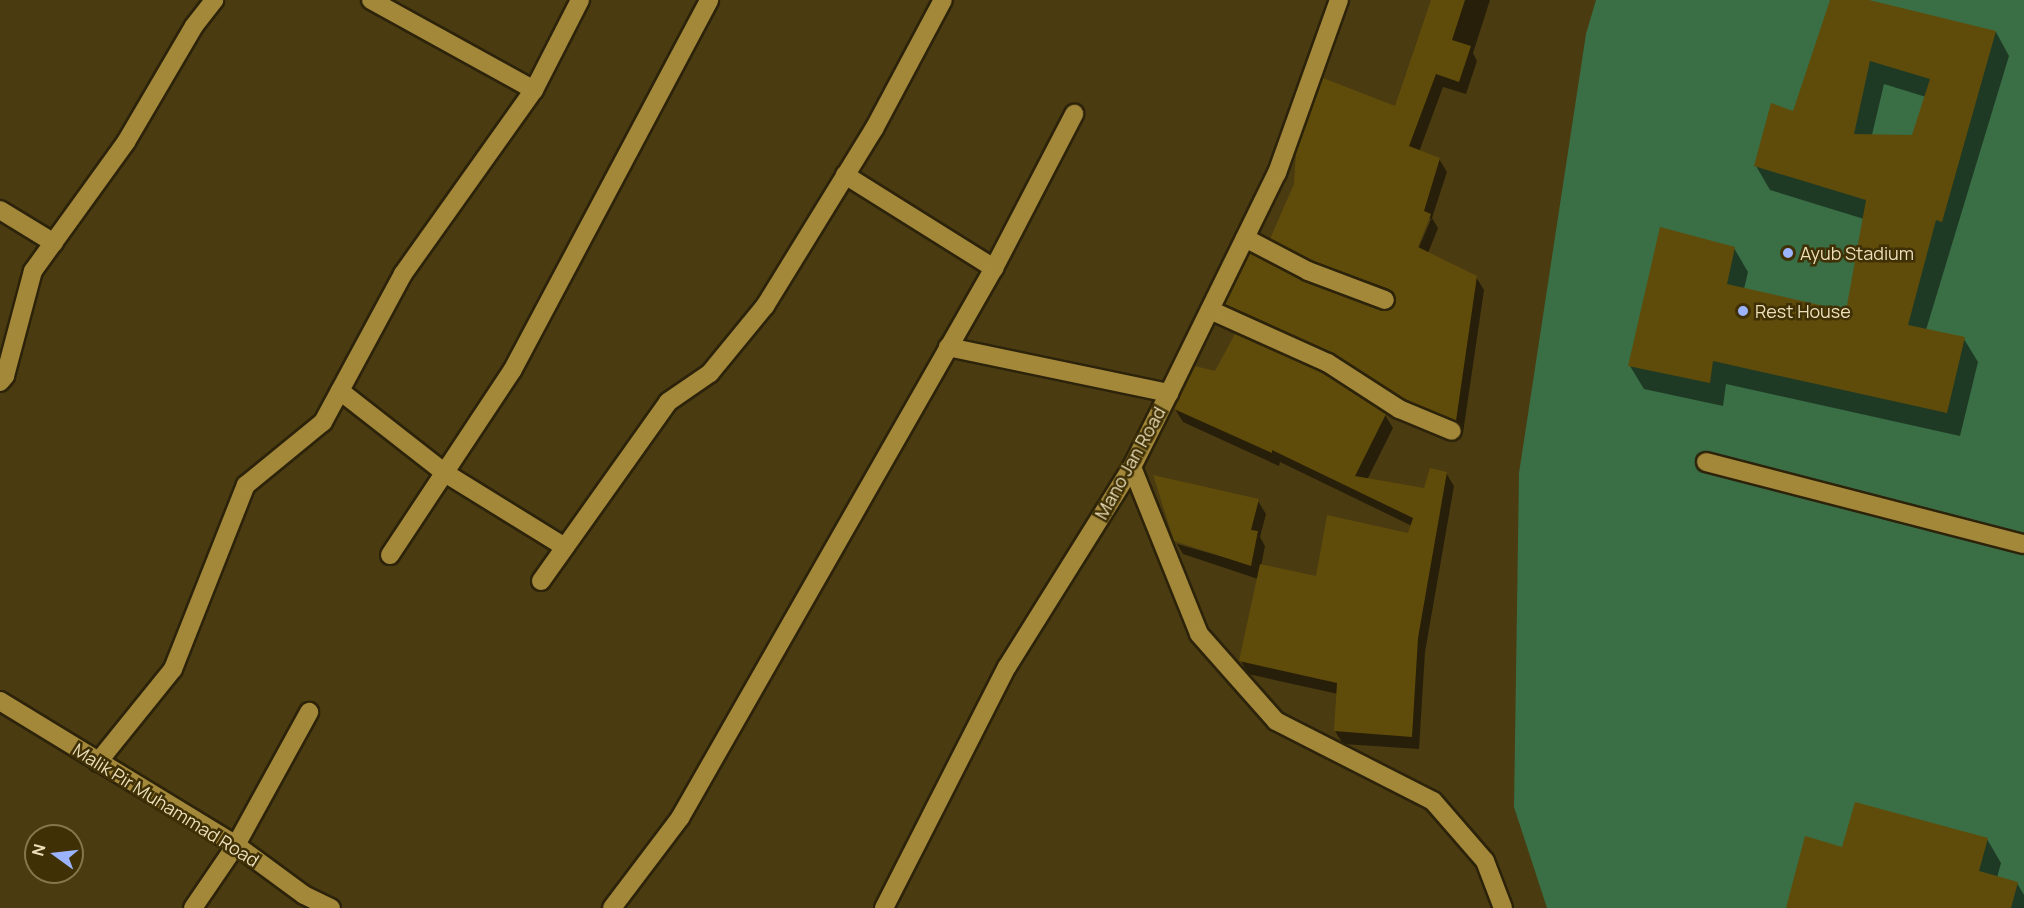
<!DOCTYPE html>
<style>
body{margin:0}
#map{position:relative;width:2024px;height:908px;overflow:hidden;background:#4a3b11;font-family:Manrope,sans-serif}
div>[style]{position:absolute}
.green>*{inset:0;background:#3a6e45}
.shadow>*{inset:0;background:#0007}
.building>*{inset:0;background:#604c0a}
.roads{filter:drop-shadow(2px 0 #2c230a) drop-shadow(-2px 0 #2c230a) drop-shadow(0 2px #2c230a) drop-shadow(0 -2px #2c230a)}
.lane>*{height:18px;margin:-9px;padding:0 9px;transform-origin:9px;border-radius:9px;background:#a4883a}
.street>*{height:18px;margin:-9px;padding:0 9px;transform-origin:9px;border-radius:9px;background:#a4883a}
.dots>*{width:16px;height:16px;translate:-50% -50%;box-sizing:border-box;border:3px solid #3f3105;border-radius:50%}
span{translate:-50% -50%;white-space:nowrap;text-align:center;line-height:1.15;-webkit-text-stroke:5px #3f3105;paint-order:stroke}
.poi-label{font-size:18px;color:#eddfba}
.left{translate:0 -50%;text-align:left}
.street-label{font-size:18px;color:#eddfba}
.north{position:absolute;left:24px;top:824px;width:60px;height:60px;box-sizing:border-box;background:#3f3105;border:2px solid #85774d;border-radius:50%;rotate:285deg;font-size:16px;font-weight:700;line-height:24px;text-align:center;color:#eddfba}
.north::after{content:'';display:block;margin:auto;width:21px;height:27px;background:#9cb4fd;clip-path:polygon(50% 0,100% 100%,50% 72%,0 100%)}
</style>
<div id="map">
<div class="green">
<div style="clip-path:polygon(1596px 0,2024px 0,2024px 908px,1547px 908px,1514px 807px,1519px 473px,1586px 34px)"></div>
</div>
<div class="shadow">
<div style="clip-path:polygon(evenodd,1432px 0,1490px 0,1473px 53px,1477px 61px,1466px 94px,1443px 87px,1419px 152px,1439px 159px,1447px 172px,1432px 218px,1438px 228px,1428px 253px,1476px 277px,1484px 290px,1463px 433px,1413px 412px,1234px 317px,1227px 304px,1381px 312px,1397px 306px,1397px 302px,1321px 274px,1280px 252px,1272px 238px,1396px 108px,1432px 0,1428px 217px,1431px 219px,1416px 254px,1414px 253px,1428px 217px)"></div>
<div style="clip-path:polygon(evenodd,1831px 0,1862px 0,1996px 32px,2009px 56px,1926px 330px,1964px 339px,1978px 362px,1960px 436px,1726px 384px,1723px 406px,1644px 389px,1630px 366px,1734px 248px,1748px 272px,1744px 289px,1847px 312px,1864px 219px,1770px 190px,1756px 166px,1794px 112px,1831px 0,1884px 84px,1926px 97px,1913px 137px,1872px 135px,1884px 84px)"></div>
<div style="clip-path:polygon(1175px 409px,1385px 415px,1393px 428px,1367px 480px,1425px 490px,1446px 473px,1454px 486px,1425px 652px,1419px 749px,1343px 744px,1335px 731px,1338px 694px,1248px 674px,1241px 661px,1258px 579px,1183px 554px,1177px 544px,1259px 567px,1175px 541px,1258px 501px,1266px 514px,1260px 537px,1265px 546px,1261px 566px,1317px 578px,1409px 535px,1412px 526px,1280px 462px,1279px 466px,1183px 422px)"></div>
<div style="clip-path:polygon(1987px 839px,2001px 863px,1997px 878px,2017px 883px,2024px 895px,2024px 908px,1787px 908px,1843px 849px)"></div>
</div>
<div class="building">
<div style="clip-path:polygon(1431px 0,1465px 0,1452px 40px,1471px 46px,1459px 82px,1436px 74px,1409px 146px,1440px 158px,1424px 211px,1431px 214px,1418px 247px,1477px 276px,1456px 421px,1404px 399px,1333px 353px,1225px 304px,1250px 253px,1304px 282px,1381px 311px,1395px 304px,1396px 298px,1389px 289px,1313px 261px,1270px 239px,1294px 184px,1296px 152px,1323px 78px,1395px 106px)"></div>
<div style="clip-path:polygon(evenodd,1830px 0,1869px 0,1996px 31px,1942px 222px,1936px 220px,1908px 325px,1965px 337px,1947px 413px,1713px 361px,1710px 383px,1628px 366px,1660px 227px,1735px 247px,1727px 284px,1846px 311px,1866px 200px,1754px 166px,1771px 103px,1793px 111px,1830px 0,1870px 61px,1930px 79px,1912px 135px,1854px 134px,1870px 61px)"></div>
<div style="clip-path:polygon(1235px 334px,1323px 373px,1386px 414px,1355px 476px,1424px 488px,1430px 468px,1447px 472px,1418px 638px,1412px 737px,1334px 731px,1337px 683px,1239px 661px,1260px 564px,1316px 576px,1327px 515px,1408px 533px,1413px 518px,1272px 450px,1272px 453px,1174px 409px,1195px 366px,1215px 371px)"></div>
<div style="clip-path:polygon(1153px 475px,1259px 499px,1251px 530px,1258px 531px,1251px 566px,1174px 541px)"></div>
<div style="clip-path:polygon(1855px 802px,1988px 838px,1979px 871px,2018px 882px,2011px 908px,1786px 908px,1805px 836px,1842px 847px)"></div>
</div>
<div class="roads">
<div class="lane">
<div style="left:371px;top:0;width:186px;rotate:28.9deg"></div>
<div style="left:845px;top:175px;width:176px;rotate:32deg"></div>
<div style="left:0;top:210px;width:63px;rotate:31.4deg"></div>
<div style="left:948px;top:347px;width:226px;rotate:11.8deg"></div>
<div style="left:0;top:382px;width:8px;rotate:-50deg"></div>
<div style="left:5px;top:376px;width:109px;rotate:-75.1deg"></div>
<div style="left:33px;top:271px;width:159px;rotate:-54.2deg"></div>
<div style="left:126px;top:142px;width:134px;rotate:-59.6deg"></div>
<div style="left:194px;top:26px;width:33px;rotate:-52deg"></div>
<div style="left:340px;top:391px;width:133px;rotate:38deg"></div>
<div style="left:445px;top:473px;width:141px;rotate:31.7deg"></div>
<div style="left:1706px;top:462px;width:328px;rotate:14.5deg"></div>
<div style="left:390px;top:555px;width:221px;rotate:-56.5deg"></div>
<div style="left:512px;top:371px;width:420px;rotate:-62deg"></div>
<div style="left:541px;top:581px;width:219px;rotate:-54.6deg"></div>
<div style="left:668px;top:402px;width:51px;rotate:-34.6deg"></div>
<div style="left:710px;top:373px;width:87px;rotate:-50.6deg"></div>
<div style="left:765px;top:306px;width:208px;rotate:-58.4deg"></div>
<div style="left:874px;top:129px;width:146px;rotate:-61.9deg"></div>
<div style="left:98px;top:762px;width:119px;rotate:-51.1deg"></div>
<div style="left:173px;top:669px;width:198px;rotate:-68.4deg"></div>
<div style="left:246px;top:485px;width:99px;rotate:-39.3deg"></div>
<div style="left:323px;top:422px;width:168px;rotate:-61.6deg"></div>
<div style="left:403px;top:274px;width:226px;rotate:-54.6deg"></div>
<div style="left:534px;top:90px;width:101px;rotate:-62.9deg"></div>
<div style="left:236px;top:845px;width:152px;rotate:-61.2deg"></div>
<div style="left:612px;top:908px;width:113px;rotate:-52.9deg"></div>
<div style="left:680px;top:818px;width:633px;rotate:-60.28deg"></div>
<div style="left:994px;top:268px;width:174px;rotate:-62.5deg"></div>
</div>
<div class="street">
<div style="left:1245px;top:238px;width:71px;rotate:27.6deg"></div>
<div style="left:1308px;top:271px;width:82px;rotate:20.6deg"></div>
<div style="left:1210px;top:310px;width:129px;rotate:24.2deg"></div>
<div style="left:1328px;top:363px;width:85px;rotate:32.9deg"></div>
<div style="left:1399px;top:409px;width:57px;rotate:22.5deg"></div>
<div style="left:1132px;top:467px;width:180px;rotate:68.1deg"></div>
<div style="left:1199px;top:634px;width:116px;rotate:48.5deg"></div>
<div style="left:1276px;top:721px;width:176px;rotate:27deg"></div>
<div style="left:1433px;top:801px;width:79px;rotate:49.1deg"></div>
<div style="left:1485px;top:861px;width:50px;rotate:69deg"></div>
<div style="left:0;top:701px;width:276px;rotate:31.4deg"></div>
<div style="left:236px;top:845px;width:84px;rotate:36.3deg"></div>
<div style="left:304px;top:895px;width:30px;rotate:26deg"></div>
<div style="left:193px;top:908px;width:76px;rotate:-55.7deg"></div>
<div style="left:884px;top:908px;width:271px;rotate:-63deg"></div>
<div style="left:1007px;top:667px;width:236px;rotate:-58deg"></div>
<div style="left:1132px;top:467px;width:83px;rotate:-63.4deg"></div>
<div style="left:1169px;top:393px;width:245px;rotate:-63.9deg"></div>
<div style="left:1277px;top:173px;width:184px;rotate:-70.3deg"></div>
</div>
</div>
<div class="dots">
<div style="left:1788px;top:253px;background:#9cb4fd"></div>
<div style="left:1743px;top:311px;background:#9cb4fd"></div>
</div>
<div class="poi-label">
<span class="left" style="left:1800px;top:253px">Ayub Stadium</span>
<span class="left" style="left:1755px;top:311px">Rest House</span>
</div>
<div class="street-label">
<span style="left:1130px;top:463px;rotate:-61deg">Mano Jan Road</span>
<span style="left:166px;top:805px;rotate:32deg">Malik Pir Muhammad Road</span>
</div>
<div class="north">N</div>
</div>
